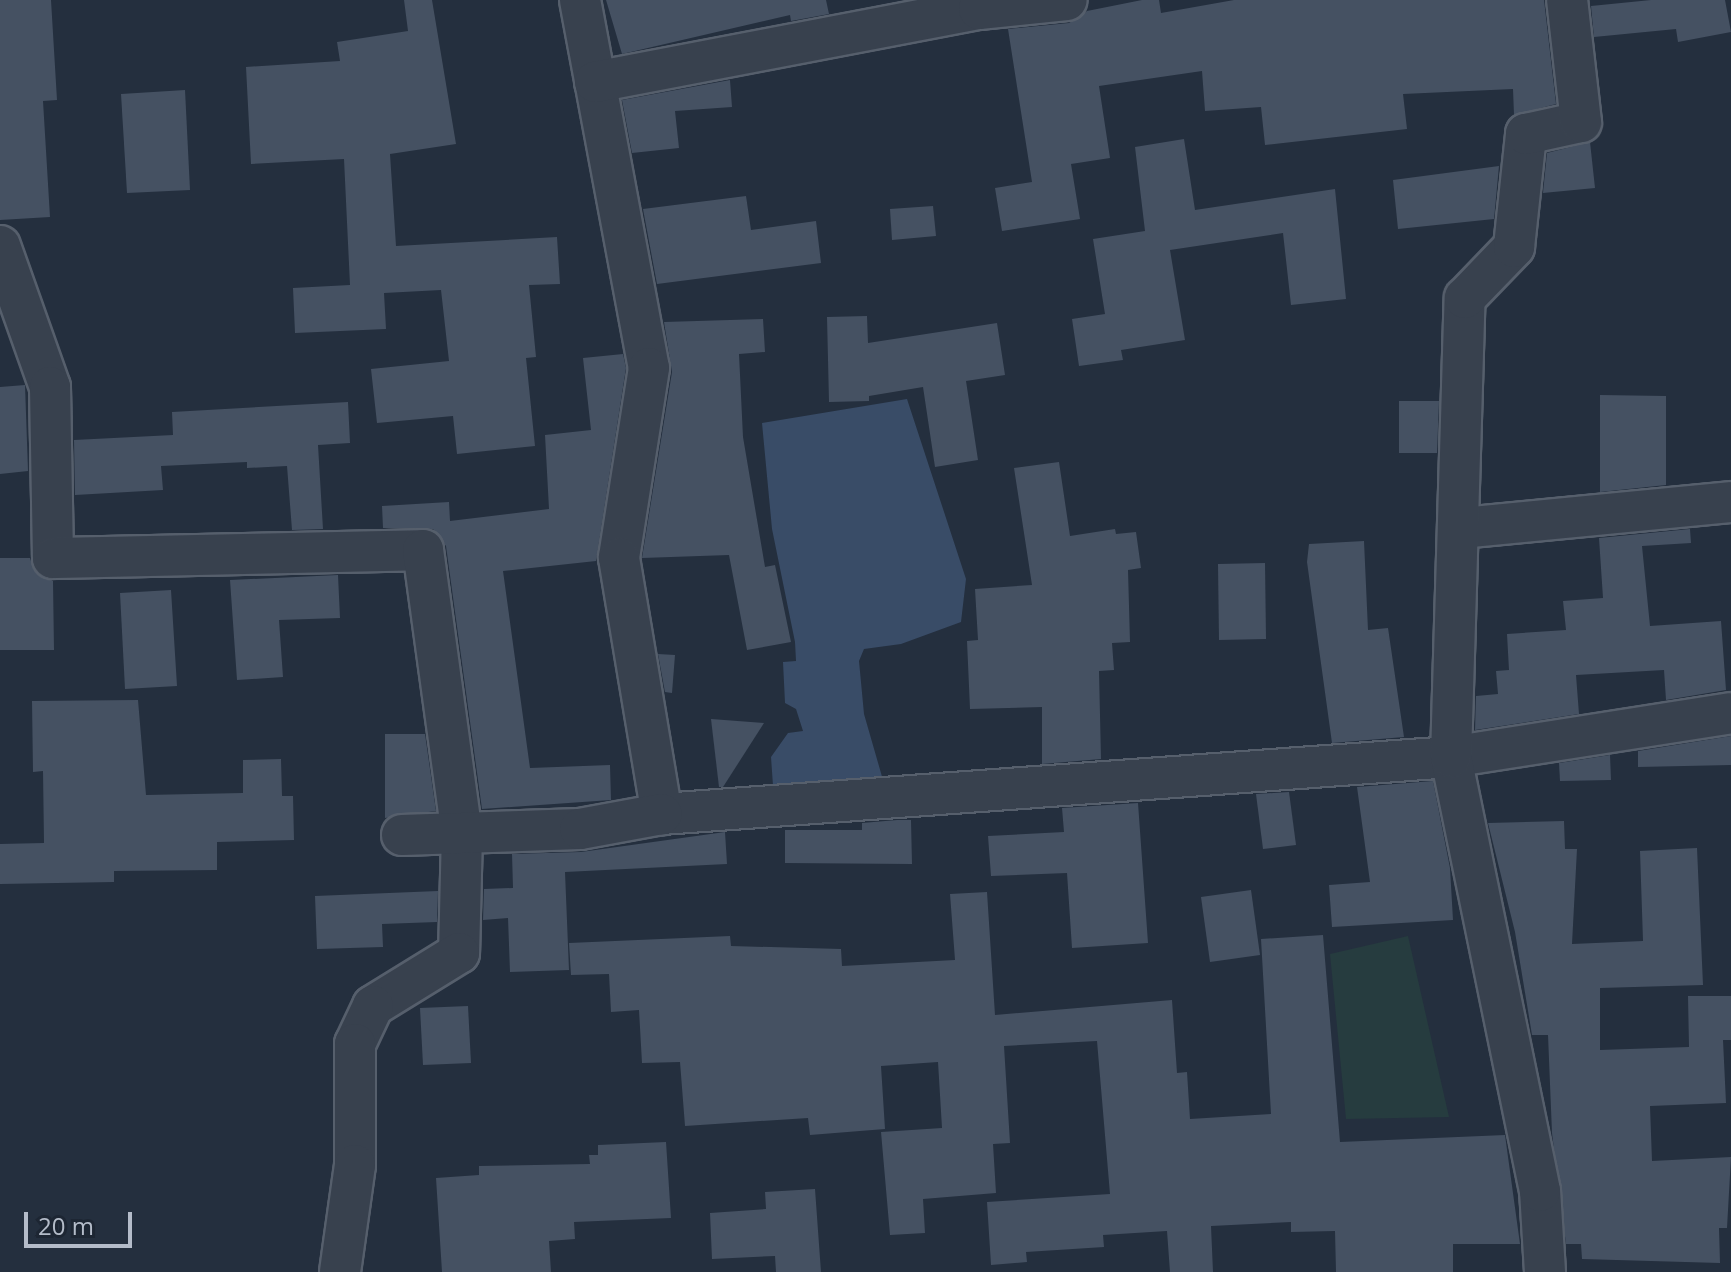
<!DOCTYPE html>
<style>
body{margin:0}
#map{position:relative;width:1731px;height:1272px;overflow:hidden;background:#242f3e;font-family:"Open Sans",sans-serif}
div>[style]{position:absolute}
.green>*{inset:0;background:#263c3f}
.water>*{inset:0;background:#394c67}
.building>*{inset:0;background:#455162}
.roads{filter:drop-shadow(2px 0 #565f6c) drop-shadow(-2px 0 #565f6c) drop-shadow(0 2px #565f6c) drop-shadow(0 -2px #565f6c)}
.street>*{height:40px;margin:-20px;padding:0 20px;transform-origin:20px;border-radius:20px;background:#38414e}
span{translate:-50% -50%;white-space:nowrap;text-align:center;line-height:1.15;-webkit-text-stroke:6px #1d2633;paint-order:stroke}
.scale{position:absolute;left:24px;top:1212px;width:108px;height:36px;box-sizing:border-box;border:4px solid #b4bcc9;border-top:0;padding-left:10px;font-size:24px;line-height:28px;white-space:nowrap;color:#b4bcc9;-webkit-text-stroke:6px #1d2633;paint-order:stroke}
</style>
<div id="map">
<div class="green">
<div style="clip-path:polygon(1408px 936px,1449px 1117px,1346px 1119px,1330px 954px)"></div>
</div>
<div class="water">
<div style="clip-path:polygon(907px 399px,966px 579px,961px 622px,901px 644px,864px 649px,859px 661px,864px 714px,885px 787px,774px 800px,771px 757px,788px 733px,803px 731px,796px 709px,785px 703px,783px 662px,796px 661px,795px 642px,772px 529px,762px 423px)"></div>
</div>
<div class="building">
<div style="clip-path:polygon(0 0,51px 0,57px 100px,43px 101px,50px 217px,0 220px)"></div>
<div style="clip-path:polygon(404px 0,432px 0,456px 144px,390px 154px,396px 246px,557px 237px,560px 284px,529px 285px,536px 357px,526px 358px,535px 446px,457px 454px,453px 416px,377px 423px,371px 369px,449px 361px,441px 290px,384px 293px,386px 329px,295px 333px,293px 288px,350px 285px,344px 159px,251px 164px,246px 67px,340px 61px,337px 42px,408px 31px)"></div>
<div style="clip-path:polygon(606px 0,826px 0,829px 14px,791px 21px,790px 15px,622px 54px)"></div>
<div style="clip-path:polygon(1142px 0,1159px 0,1161px 13px,1234px 0,1544px 0,1556px 104px,1514px 115px,1513px 89px,1403px 94px,1407px 129px,1265px 145px,1261px 107px,1205px 111px,1202px 71px,1099px 86px,1110px 158px,1071px 164px,1080px 219px,1002px 231px,995px 188px,1032px 182px,1008px 29px,1069px 23px,1087px 11px)"></div>
<div style="clip-path:polygon(1651px 0,1725px 0,1731px 32px,1678px 42px,1676px 29px,1594px 37px,1591px 6px)"></div>
<div style="clip-path:polygon(730px 80px,732px 107px,675px 111px,679px 148px,632px 153px,622px 100px)"></div>
<div style="clip-path:polygon(185px 90px,190px 190px,127px 193px,121px 94px)"></div>
<div style="clip-path:polygon(1184px 139px,1195px 210px,1335px 189px,1346px 299px,1291px 305px,1283px 233px,1170px 250px,1185px 340px,1121px 350px,1123px 360px,1079px 366px,1072px 319px,1105px 314px,1093px 239px,1145px 231px,1135px 147px)"></div>
<div style="clip-path:polygon(1590px 142px,1595px 188px,1543px 193px,1547px 153px)"></div>
<div style="clip-path:polygon(1499px 166px,1494px 219px,1398px 229px,1393px 180px)"></div>
<div style="clip-path:polygon(746px 196px,751px 230px,816px 221px,821px 263px,657px 284px,643px 209px)"></div>
<div style="clip-path:polygon(933px 206px,936px 236px,892px 240px,890px 209px)"></div>
<div style="clip-path:polygon(867px 316px,868px 343px,997px 323px,1005px 375px,966px 381px,978px 460px,935px 467px,923px 387px,869px 396px,869px 401px,829px 402px,827px 317px)"></div>
<div style="clip-path:polygon(763px 319px,765px 352px,739px 354px,743px 437px,765px 567px,775px 565px,791px 642px,747px 650px,729px 555px,642px 558px,672px 372px,664px 322px)"></div>
<div style="clip-path:polygon(623px 354px,626px 368px,596px 561px,503px 571px,530px 768px,610px 765px,611px 800px,482px 809px,446px 546px,433px 529px,383px 528px,382px 506px,449px 502px,450px 521px,549px 509px,545px 435px,591px 430px,583px 358px)"></div>
<div style="clip-path:polygon(25px 385px,28px 471px,0 474px,0 387px)"></div>
<div style="clip-path:polygon(1600px 395px,1666px 396px,1666px 485px,1600px 492px)"></div>
<div style="clip-path:polygon(1399px 401px,1439px 401px,1437px 453px,1399px 453px)"></div>
<div style="clip-path:polygon(348px 402px,350px 443px,318px 445px,323px 529px,292px 530px,287px 466px,247px 468px,247px 462px,161px 466px,163px 490px,75px 495px,74px 440px,173px 435px,172px 412px)"></div>
<div style="clip-path:polygon(1059px 462px,1070px 536px,1115px 529px,1116px 534px,1136px 532px,1141px 568px,1128px 570px,1130px 642px,1112px 643px,1114px 670px,1099px 671px,1101px 759px,1042px 764px,1042px 707px,970px 709px,967px 641px,978px 640px,975px 589px,1032px 585px,1014px 468px)"></div>
<div style="clip-path:polygon(1690px 529px,1691px 543px,1642px 546px,1650px 626px,1721px 621px,1726px 690px,1666px 700px,1664px 670px,1576px 675px,1579px 714px,1475px 730px,1476px 696px,1498px 694px,1496px 671px,1509px 670px,1507px 634px,1566px 630px,1563px 601px,1603px 598px,1599px 538px)"></div>
<div style="clip-path:polygon(1364px 541px,1368px 630px,1388px 628px,1404px 737px,1332px 743px,1307px 562px,1309px 544px)"></div>
<div style="clip-path:polygon(0 558px,30px 558px,34px 570px,53px 581px,54px 650px,0 650px)"></div>
<div style="clip-path:polygon(1265px 563px,1266px 639px,1219px 640px,1218px 564px)"></div>
<div style="clip-path:polygon(338px 575px,340px 618px,279px 620px,283px 677px,237px 680px,230px 580px)"></div>
<div style="clip-path:polygon(171px 590px,177px 686px,125px 689px,120px 593px)"></div>
<div style="clip-path:polygon(658px 654px,675px 655px,672px 693px,665px 692px)"></div>
<div style="clip-path:polygon(138px 700px,146px 795px,243px 793px,243px 760px,281px 759px,282px 796px,293px 796px,294px 840px,217px 842px,217px 870px,114px 871px,114px 882px,0 884px,0 844px,44px 843px,43px 771px,33px 772px,32px 701px)"></div>
<div style="clip-path:polygon(711px 719px,764px 723px,723px 787px,719px 787px)"></div>
<div style="clip-path:polygon(385px 734px,425px 734px,436px 811px,385px 818px)"></div>
<div style="clip-path:polygon(1731px 736px,1731px 765px,1638px 767px,1638px 751px)"></div>
<div style="clip-path:polygon(1610px 755px,1611px 780px,1560px 781px,1559px 763px)"></div>
<div style="clip-path:polygon(1433px 781px,1450px 868px,1453px 920px,1332px 927px,1329px 885px,1370px 882px,1357px 787px)"></div>
<div style="clip-path:polygon(1289px 792px,1296px 845px,1263px 849px,1256px 794px)"></div>
<div style="clip-path:polygon(1138px 803px,1148px 943px,1072px 948px,1067px 873px,991px 876px,988px 836px,1064px 832px,1062px 808px)"></div>
<div style="clip-path:polygon(897px 820px,911px 820px,912px 864px,785px 863px,785px 830px,862px 830px,862px 823px)"></div>
<div style="clip-path:polygon(1564px 821px,1565px 849px,1577px 849px,1572px 944px,1643px 941px,1640px 851px,1697px 848px,1703px 985px,1600px 988px,1600px 1050px,1689px 1047px,1688px 996px,1731px 996px,1731px 1040px,1723px 1040px,1726px 1103px,1650px 1106px,1652px 1161px,1731px 1157px,1727px 1228px,1719px 1228px,1720px 1263px,1582px 1259px,1581px 1244px,1566px 1244px,1552px 1133px,1548px 1035px,1532px 1035px,1515px 932px,1488px 823px)"></div>
<div style="clip-path:polygon(725px 832px,727px 864px,565px 872px,569px 970px,510px 972px,508px 918px,483px 920px,484px 889px,513px 888px,512px 854px,581px 852px)"></div>
<div style="clip-path:polygon(1251px 890px,1260px 955px,1210px 962px,1201px 897px)"></div>
<div style="clip-path:polygon(438px 891px,437px 922px,382px 924px,383px 947px,317px 949px,315px 896px)"></div>
<div style="clip-path:polygon(987px 892px,995px 1015px,1172px 1000px,1177px 1073px,1187px 1072px,1190px 1119px,1271px 1114px,1261px 939px,1323px 935px,1340px 1142px,1505px 1135px,1520px 1244px,1453px 1244px,1453px 1272px,1336px 1272px,1335px 1231px,1291px 1232px,1291px 1222px,1211px 1226px,1213px 1272px,1170px 1272px,1167px 1231px,1103px 1235px,1104px 1247px,1026px 1252px,1027px 1262px,991px 1265px,987px 1202px,1110px 1194px,1097px 1041px,1004px 1046px,1010px 1143px,993px 1144px,996px 1193px,923px 1199px,925px 1233px,890px 1235px,881px 1132px,942px 1128px,938px 1062px,881px 1066px,885px 1129px,810px 1135px,808px 1118px,685px 1126px,680px 1062px,642px 1063px,639px 1010px,611px 1012px,609px 974px,571px 975px,569px 943px,730px 936px,731px 946px,841px 949px,842px 966px,955px 960px,950px 894px)"></div>
<div style="clip-path:polygon(468px 1006px,471px 1063px,423px 1065px,420px 1008px)"></div>
<div style="clip-path:polygon(666px 1142px,671px 1218px,574px 1222px,575px 1239px,549px 1241px,551px 1272px,442px 1272px,436px 1178px,479px 1175px,479px 1166px,590px 1164px,589px 1155px,598px 1155px,598px 1145px)"></div>
<div style="clip-path:polygon(815px 1189px,821px 1272px,776px 1272px,775px 1256px,712px 1259px,710px 1213px,766px 1209px,765px 1192px)"></div>
</div>
<div class="roads">
<div class="street">
<div style="left:580px;top:0;width:374px;rotate:79.4deg"></div>
<div style="left:649px;top:368px;width:192px;rotate:99deg"></div>
<div style="left:619px;top:558px;width:260px;rotate:80.5deg"></div>
<div style="left:662px;top:814px;width:791px;rotate:-4.13deg"></div>
<div style="left:1451px;top:757px;width:283px;rotate:-8.9deg"></div>
<div style="left:595px;top:82px;width:391px;rotate:-10.8deg"></div>
<div style="left:979px;top:9px;width:88px;rotate:-5.8deg"></div>
<div style="left:0;top:246px;width:150px;rotate:70.5deg"></div>
<div style="left:50px;top:387px;width:171px;rotate:89deg"></div>
<div style="left:53px;top:558px;width:370px;rotate:-1.2deg"></div>
<div style="left:423px;top:550px;width:286px;rotate:82.2deg"></div>
<div style="left:462px;top:833px;width:120px;rotate:91.4deg"></div>
<div style="left:459px;top:953px;width:101px;rotate:148.4deg"></div>
<div style="left:373px;top:1006px;width:42px;rotate:115.3deg"></div>
<div style="left:355px;top:1044px;width:121px;rotate:90deg"></div>
<div style="left:355px;top:1165px;width:108px;rotate:98deg"></div>
<div style="left:1462px;top:528px;width:270px;rotate:-5.5deg"></div>
<div style="left:402px;top:835px;width:178px;rotate:-1.9deg"></div>
<div style="left:580px;top:829px;width:83px;rotate:-10.4deg"></div>
<div style="left:1545px;top:1272px;width:81px;rotate:-93.5deg"></div>
<div style="left:1540px;top:1191px;width:443px;rotate:-101.6deg"></div>
<div style="left:1451px;top:757px;width:459px;rotate:-88.3deg"></div>
<div style="left:1465px;top:298px;width:71px;rotate:-46.1deg"></div>
<div style="left:1514px;top:247px;width:114px;rotate:-83.9deg"></div>
<div style="left:1526px;top:134px;width:56px;rotate:-12.3deg"></div>
<div style="left:1581px;top:122px;width:123px;rotate:-96.5deg"></div>
</div>
</div>
<div class="scale">20 m</div>
</div>
